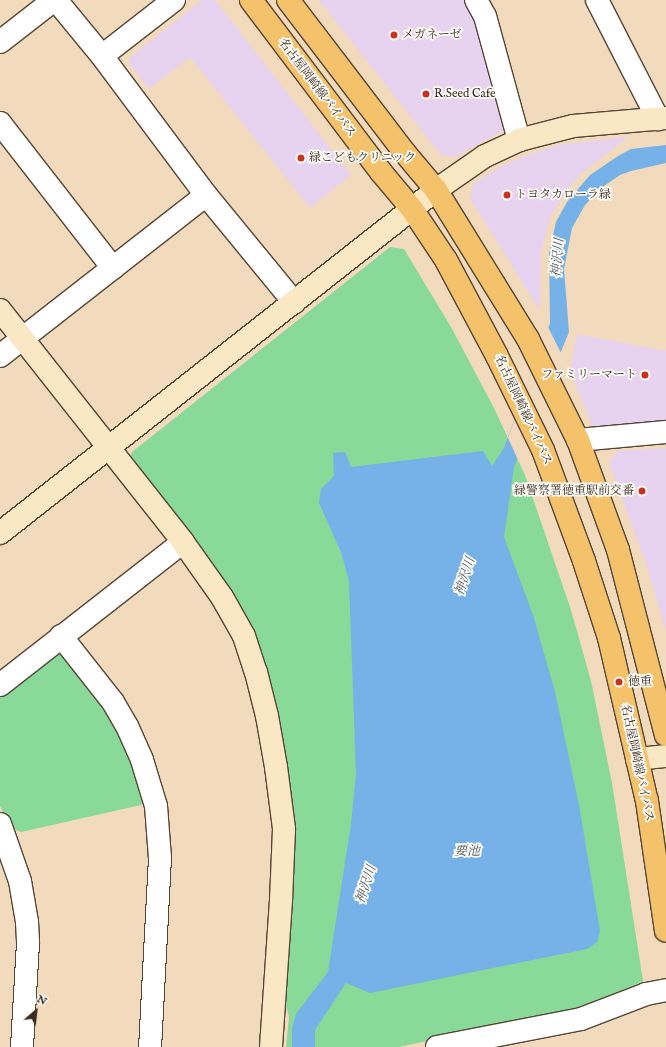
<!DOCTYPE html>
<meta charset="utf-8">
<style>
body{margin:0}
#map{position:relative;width:666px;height:1047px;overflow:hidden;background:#f2dbbc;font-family:"IM FELL English","Noto Serif JP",serif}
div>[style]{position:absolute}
.built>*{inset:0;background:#e7d2ef}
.green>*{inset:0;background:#89d999}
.water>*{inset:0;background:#76b1e7}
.pier>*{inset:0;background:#f2dbbc}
.roads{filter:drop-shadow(1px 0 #564536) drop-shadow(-1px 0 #564536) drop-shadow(0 1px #564536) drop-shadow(0 -1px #564536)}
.street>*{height:22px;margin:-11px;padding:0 11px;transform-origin:11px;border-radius:11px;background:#fff}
.secondary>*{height:22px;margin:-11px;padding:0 11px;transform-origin:11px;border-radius:11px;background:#fae7c3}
.primary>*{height:22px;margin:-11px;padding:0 11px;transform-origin:11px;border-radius:11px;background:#f3c26a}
.dots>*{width:11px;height:11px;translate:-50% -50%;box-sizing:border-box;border:2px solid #fdfcf7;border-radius:50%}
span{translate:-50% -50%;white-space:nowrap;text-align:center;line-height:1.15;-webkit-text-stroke:3.5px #fdfcf7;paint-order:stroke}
.poi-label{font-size:12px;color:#3b2a1e}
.left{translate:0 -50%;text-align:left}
.right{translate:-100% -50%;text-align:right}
.street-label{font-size:12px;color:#3b2a1e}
.water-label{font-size:13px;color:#505964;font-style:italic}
.north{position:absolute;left:16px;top:991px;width:40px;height:40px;-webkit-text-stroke:3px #fdfcf7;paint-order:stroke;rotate:28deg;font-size:11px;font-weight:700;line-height:16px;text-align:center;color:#3b2a1e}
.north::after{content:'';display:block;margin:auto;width:14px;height:18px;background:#3b2a1e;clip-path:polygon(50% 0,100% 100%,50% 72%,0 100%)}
</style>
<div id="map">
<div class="built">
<div style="clip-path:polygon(202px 0,215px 0,351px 175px,310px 208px,190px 57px,149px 89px,129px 64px,130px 57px)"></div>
<div style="clip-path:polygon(319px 0,466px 0,478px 19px,506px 122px,502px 131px,455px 157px,441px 155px)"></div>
<div style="clip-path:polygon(624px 137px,627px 138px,582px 173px,567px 190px,550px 218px,541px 252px,540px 311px,470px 198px,474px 183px,500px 167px,522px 157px,558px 145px)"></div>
<div style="clip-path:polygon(577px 334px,666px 351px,666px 421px,592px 430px,591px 422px,570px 371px)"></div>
<div style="clip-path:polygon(666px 448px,666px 631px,646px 564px,609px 463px,617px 451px)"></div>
</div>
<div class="green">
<div style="clip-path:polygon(390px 247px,404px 249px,451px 327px,494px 408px,525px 475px,571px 610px,591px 681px,612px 783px,643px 981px,593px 1006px,399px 1047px,286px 1047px,289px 1017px,283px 994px,272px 700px,129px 460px,132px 452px)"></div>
<div style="clip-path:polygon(56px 652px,66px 654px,110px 714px,146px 797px,141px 805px,21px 832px,10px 827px,0 806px,0 696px)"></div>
</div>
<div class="water">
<div style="clip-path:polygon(666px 145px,666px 163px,631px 171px,620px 175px,601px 188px,585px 205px,572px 228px,564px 269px,569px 332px,514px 467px,504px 537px,533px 615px,555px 692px,579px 805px,600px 931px,597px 942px,587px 949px,370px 993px,346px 983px,315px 1030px,315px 1047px,292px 1047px,292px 1028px,296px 1014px,328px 972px,351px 824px,356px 774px,349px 581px,341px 552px,319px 503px,321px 489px,334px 476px,333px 453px,345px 452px,351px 467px,483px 451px,492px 466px,504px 448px,550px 323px,549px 253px,556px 222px,567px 202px,590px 175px,618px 156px,631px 149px)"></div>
</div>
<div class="pier">
<div style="clip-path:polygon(548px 327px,562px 355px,519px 462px,508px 438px)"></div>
</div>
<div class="roads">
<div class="street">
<div style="left:56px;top:0;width:72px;rotate:50.6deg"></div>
<div style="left:174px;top:0;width:91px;rotate:142.1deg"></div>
<div style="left:102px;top:56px;width:174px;rotate:53.2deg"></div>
<div style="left:206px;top:195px;width:139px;rotate:50.6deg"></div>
<div style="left:476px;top:0;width:18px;rotate:61deg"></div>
<div style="left:485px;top:16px;width:129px;rotate:74.7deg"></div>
<div style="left:597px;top:0;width:134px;rotate:62.9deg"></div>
<div style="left:0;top:42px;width:68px;rotate:-37.9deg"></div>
<div style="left:0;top:123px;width:184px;rotate:52.1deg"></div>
<div style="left:0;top:356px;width:261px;rotate:-38deg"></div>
<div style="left:578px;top:440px;width:88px;rotate:-5.2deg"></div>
<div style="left:61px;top:636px;width:84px;rotate:51.8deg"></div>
<div style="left:113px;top:702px;width:28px;rotate:60deg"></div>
<div style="left:127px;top:726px;width:37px;rotate:66deg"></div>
<div style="left:142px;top:760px;width:48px;rotate:73.1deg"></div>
<div style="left:156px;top:806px;width:52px;rotate:85.6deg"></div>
<div style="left:160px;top:858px;width:189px;rotate:93deg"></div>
<div style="left:0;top:685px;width:232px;rotate:-38deg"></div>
<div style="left:0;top:824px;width:60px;rotate:70.7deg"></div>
<div style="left:20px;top:881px;width:42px;rotate:80.3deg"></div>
<div style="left:27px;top:922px;width:21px;rotate:87deg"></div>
<div style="left:28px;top:943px;width:104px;rotate:93.3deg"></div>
<div style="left:437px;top:1047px;width:147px;rotate:-11deg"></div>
<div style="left:581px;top:1019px;width:70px;rotate:-21deg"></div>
<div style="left:646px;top:994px;width:20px;rotate:-11deg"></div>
</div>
<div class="secondary">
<div style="left:0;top:310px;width:295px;rotate:51.7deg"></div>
<div style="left:183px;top:542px;width:67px;rotate:54.7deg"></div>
<div style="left:222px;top:597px;width:45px;rotate:60.6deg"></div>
<div style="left:244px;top:636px;width:38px;rotate:72deg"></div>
<div style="left:256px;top:672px;width:45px;rotate:76deg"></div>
<div style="left:267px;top:716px;width:52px;rotate:80deg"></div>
<div style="left:276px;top:767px;width:63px;rotate:82.6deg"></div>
<div style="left:284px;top:829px;width:71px;rotate:92.4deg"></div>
<div style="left:281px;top:900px;width:147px;rotate:93.9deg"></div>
<div style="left:0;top:533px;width:555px;rotate:-38.19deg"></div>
<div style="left:436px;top:190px;width:60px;rotate:-34.8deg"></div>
<div style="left:485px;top:156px;width:38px;rotate:-25deg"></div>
<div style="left:519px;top:140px;width:56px;rotate:-14.5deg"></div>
<div style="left:573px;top:126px;width:93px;rotate:-4.9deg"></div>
<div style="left:637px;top:759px;width:29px;rotate:-6deg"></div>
</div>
<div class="primary">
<div style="left:251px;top:0;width:216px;rotate:52.9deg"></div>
<div style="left:381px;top:172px;width:48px;rotate:50deg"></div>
<div style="left:412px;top:209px;width:61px;rotate:56.3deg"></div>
<div style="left:446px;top:260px;width:109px;rotate:62deg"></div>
<div style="left:497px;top:356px;width:105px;rotate:63.9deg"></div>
<div style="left:543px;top:450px;width:118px;rotate:69.7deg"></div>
<div style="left:584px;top:561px;width:81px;rotate:72deg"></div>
<div style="left:609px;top:638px;width:167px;rotate:76.9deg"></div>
<div style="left:647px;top:801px;width:131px;rotate:81.7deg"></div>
<div style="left:288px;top:0;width:193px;rotate:52.6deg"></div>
<div style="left:405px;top:153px;width:48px;rotate:50deg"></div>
<div style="left:436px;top:190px;width:175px;rotate:58.3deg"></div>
<div style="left:528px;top:339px;width:113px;rotate:63.7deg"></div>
<div style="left:578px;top:440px;width:117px;rotate:70deg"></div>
<div style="left:618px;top:550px;width:191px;rotate:75.5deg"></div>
</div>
</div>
<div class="dots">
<div style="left:394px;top:35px;background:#c8321e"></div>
<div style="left:426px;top:94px;background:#c8321e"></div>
<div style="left:301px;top:158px;background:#c8321e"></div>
<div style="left:507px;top:195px;background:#c8321e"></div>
<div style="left:645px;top:375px;background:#c8321e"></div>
<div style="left:642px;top:491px;background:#c8321e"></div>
<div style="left:619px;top:682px;background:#c8321e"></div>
</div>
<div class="poi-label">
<span class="left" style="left:402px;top:35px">メガネーゼ</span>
<span class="left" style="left:434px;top:94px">R.Seed Cafe</span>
<span class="left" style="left:309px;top:158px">緑こどもクリニック</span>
<span class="left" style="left:515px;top:195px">トヨタカローラ緑</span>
<span class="right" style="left:637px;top:375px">ファミリーマート</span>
<span class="right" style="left:634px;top:491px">緑警察署徳重駅前交番</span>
<span class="left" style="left:628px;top:682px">徳重</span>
</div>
<div class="street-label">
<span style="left:317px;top:88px;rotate:53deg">名古屋岡崎線バイパス</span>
<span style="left:523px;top:410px;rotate:65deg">名古屋岡崎線バイパス</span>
<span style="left:637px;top:763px;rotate:78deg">名古屋岡崎線バイパス</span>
</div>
<div class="water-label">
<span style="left:559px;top:258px;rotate:-85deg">神沢川</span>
<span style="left:466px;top:577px;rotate:-72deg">神沢川</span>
<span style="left:467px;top:852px">要池</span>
<span style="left:367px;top:885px;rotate:-72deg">神沢川</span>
</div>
<div class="north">N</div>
</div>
